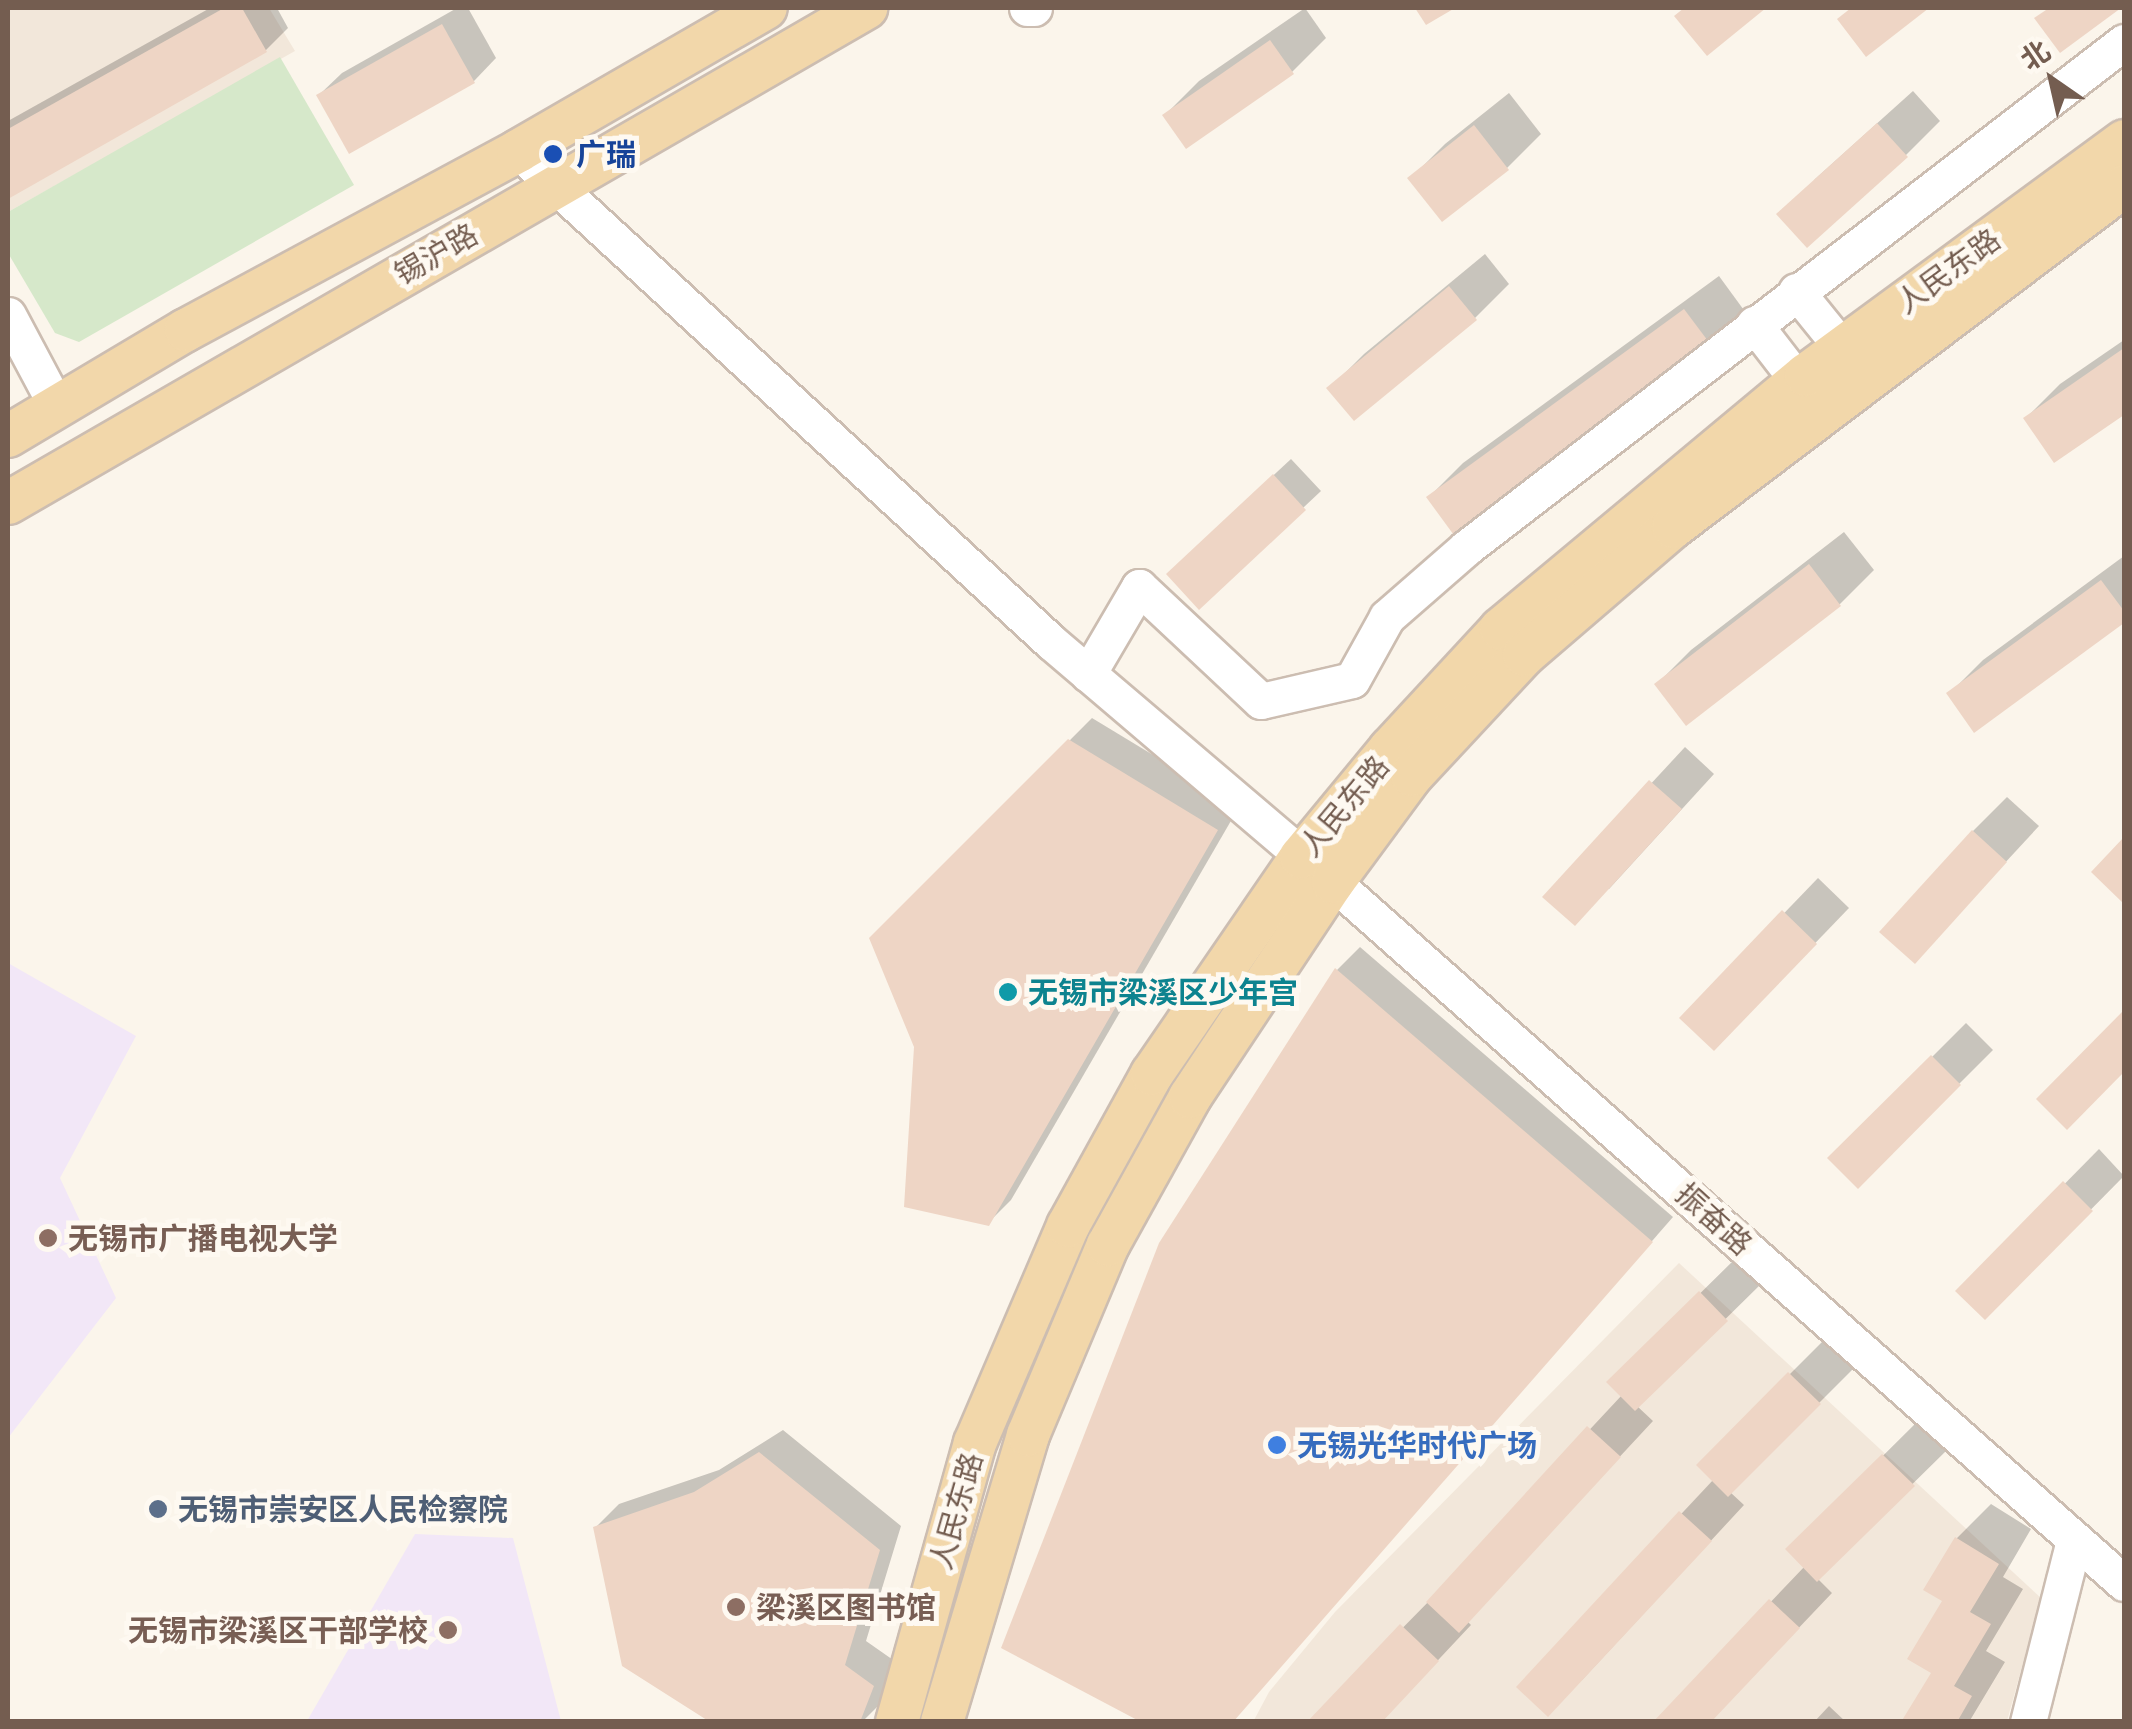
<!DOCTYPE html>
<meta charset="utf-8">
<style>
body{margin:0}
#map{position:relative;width:2132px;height:1729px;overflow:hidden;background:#fbf5eb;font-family:"PT Sans","Noto Sans SC",sans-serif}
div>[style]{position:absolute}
.residential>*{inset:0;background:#f2e7da}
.education>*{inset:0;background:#f2e7f7}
.green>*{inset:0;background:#d6e8ca}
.shadow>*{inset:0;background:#0003}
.building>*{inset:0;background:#eed5c5}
.roads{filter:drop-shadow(2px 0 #ccbdb1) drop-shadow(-2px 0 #ccbdb1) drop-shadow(0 2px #ccbdb1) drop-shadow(0 -2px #ccbdb1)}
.minor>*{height:35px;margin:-17.5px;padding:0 17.5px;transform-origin:17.5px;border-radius:17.5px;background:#fff}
.major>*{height:42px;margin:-21px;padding:0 21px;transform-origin:21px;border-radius:21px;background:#f2d7aa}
.dots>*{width:28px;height:28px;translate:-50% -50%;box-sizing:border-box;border:5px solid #fef9f1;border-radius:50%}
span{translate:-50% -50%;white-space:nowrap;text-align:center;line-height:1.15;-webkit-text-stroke:10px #fef9f1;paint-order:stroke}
.transit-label{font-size:30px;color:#164399;font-weight:700}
.left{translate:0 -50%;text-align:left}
.street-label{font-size:30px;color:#745d50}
.culture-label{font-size:30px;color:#0d838f;font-weight:700}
.education-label{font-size:30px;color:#785e54;font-weight:700}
.right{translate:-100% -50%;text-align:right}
.shop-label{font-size:30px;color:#366cbe;font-weight:700}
.service-label{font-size:30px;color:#4e5e75;font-weight:700}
.frame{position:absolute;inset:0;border:10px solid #745d50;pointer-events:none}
.north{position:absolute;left:2002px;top:30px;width:100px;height:100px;-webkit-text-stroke:8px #fef9f1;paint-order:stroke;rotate:326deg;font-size:28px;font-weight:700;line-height:40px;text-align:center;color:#745d50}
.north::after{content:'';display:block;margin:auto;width:35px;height:45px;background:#745d50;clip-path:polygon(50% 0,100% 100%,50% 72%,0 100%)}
</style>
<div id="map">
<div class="residential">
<div style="clip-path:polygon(8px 8px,269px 8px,295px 51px,8px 212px)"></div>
<div style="clip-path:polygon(1679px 1263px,2041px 1598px,2007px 1721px,1253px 1722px,1269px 1692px,1335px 1612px)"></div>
</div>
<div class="education">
<div style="clip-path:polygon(8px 963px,136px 1036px,60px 1178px,116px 1298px,8px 1438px)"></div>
<div style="clip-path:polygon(415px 1534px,513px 1538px,561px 1721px,307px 1721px)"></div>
</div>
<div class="green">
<div style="clip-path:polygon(280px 57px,354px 185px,79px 342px,55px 333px,8px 253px,8px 212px)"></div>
</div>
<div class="shadow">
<div style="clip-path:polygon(210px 8px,277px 8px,288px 28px,266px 50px,8px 196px,8px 121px)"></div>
<div style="clip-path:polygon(457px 8px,468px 8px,496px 58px,474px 81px,319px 95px,342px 73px)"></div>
<div style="clip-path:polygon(1305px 8px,1326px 38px,1292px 72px,1165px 115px,1199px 81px)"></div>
<div style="clip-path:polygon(1913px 91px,1940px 121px,1906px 155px,1814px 180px)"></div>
<div style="clip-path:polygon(1509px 93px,1541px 134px,1507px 168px,1411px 178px,1445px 144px)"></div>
<div style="clip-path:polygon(1485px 254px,1509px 284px,1475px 318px,1354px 418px,1330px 388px,1364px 354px)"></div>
<div style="clip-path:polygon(1719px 276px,1746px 313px,1712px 347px,1429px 497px,1463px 463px)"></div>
<div style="clip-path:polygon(2124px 340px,2124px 412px,2055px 460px,2026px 418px,2060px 384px)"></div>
<div style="clip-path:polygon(1291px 459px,1321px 491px,1199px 606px,1186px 557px)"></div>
<div style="clip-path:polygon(1844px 532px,1874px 570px,1840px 604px,1687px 722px,1657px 684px,1691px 650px)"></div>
<div style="clip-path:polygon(2124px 556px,2124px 620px,1975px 729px,1949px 694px,1983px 660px)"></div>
<div style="clip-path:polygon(1092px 718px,1239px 807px,1011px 1200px,988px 1223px,872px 939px)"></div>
<div style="clip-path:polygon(1685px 747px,1714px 774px,1609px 889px,1546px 897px)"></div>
<div style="clip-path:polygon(2007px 797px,2039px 826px,1915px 960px,1973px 831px)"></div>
<div style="clip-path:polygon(1818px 878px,1849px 908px,1748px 1013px,1683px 1018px)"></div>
<div style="clip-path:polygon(1360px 947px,1673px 1217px,1232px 1722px,1162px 1244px,1337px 970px)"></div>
<div style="clip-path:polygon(1966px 1023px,1993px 1050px,1858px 1185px,1831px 1158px)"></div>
<div style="clip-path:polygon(2099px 1149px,2124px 1176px,1985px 1317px,1959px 1291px)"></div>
<div style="clip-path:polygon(1735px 1259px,1760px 1285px,1637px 1406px,1653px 1421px,1467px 1621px,1471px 1625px,1380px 1722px,1310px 1722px,1437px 1593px,1622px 1395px,1610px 1382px)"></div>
<div style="clip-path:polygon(1824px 1340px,1853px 1369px,1730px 1492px,1744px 1505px,1582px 1680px,1519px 1687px,1714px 1479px,1699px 1465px)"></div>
<div style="clip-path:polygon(1918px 1421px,1947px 1450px,1817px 1578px,1832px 1593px,1709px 1722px,1656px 1722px,1805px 1566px,1789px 1549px)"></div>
<div style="clip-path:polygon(783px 1430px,901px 1526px,866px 1641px,896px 1662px,879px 1705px,862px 1722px,714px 1722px,596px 1527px,619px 1504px,719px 1470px)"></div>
<div style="clip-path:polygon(1991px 1504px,2031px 1529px,2003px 1577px,2023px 1589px,1986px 1651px,2005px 1662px,1969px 1722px,1904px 1722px,1934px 1672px,1957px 1538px)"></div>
<div style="clip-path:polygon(1829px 1706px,1846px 1722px,1814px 1722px)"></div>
</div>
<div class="building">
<div style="clip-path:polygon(224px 8px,242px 8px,267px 52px,8px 199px,8px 129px)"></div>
<div style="clip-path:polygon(1415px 8px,1455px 8px,1426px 25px)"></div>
<div style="clip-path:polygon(1684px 8px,1766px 8px,1707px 56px,1674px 16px)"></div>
<div style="clip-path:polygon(1851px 8px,1929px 8px,1866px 57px,1837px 19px)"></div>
<div style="clip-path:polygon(2049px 8px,2121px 8px,2060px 53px,2034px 18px)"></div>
<div style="clip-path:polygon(442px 24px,475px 83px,349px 154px,316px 95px)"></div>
<div style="clip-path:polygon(1270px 40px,1294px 74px,1186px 149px,1162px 115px)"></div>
<div style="clip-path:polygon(1877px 123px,1908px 157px,1807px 248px,1776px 214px)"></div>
<div style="clip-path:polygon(1474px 125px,1509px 170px,1442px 222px,1407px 178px)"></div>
<div style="clip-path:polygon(1449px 286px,1477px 320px,1354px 421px,1326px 388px)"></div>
<div style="clip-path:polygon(1684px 309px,1714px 349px,1456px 538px,1426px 497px)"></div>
<div style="clip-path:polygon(2124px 348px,2124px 415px,2054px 463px,2023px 418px)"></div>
<div style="clip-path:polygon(1273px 474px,1306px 510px,1199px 610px,1166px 574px)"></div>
<div style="clip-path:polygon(1809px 564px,1841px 606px,1686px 726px,1654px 684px)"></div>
<div style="clip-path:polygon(2101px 580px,2124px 611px,2124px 623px,1974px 733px,1946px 693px)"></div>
<div style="clip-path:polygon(1068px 739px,1218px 830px,989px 1226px,904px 1207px,914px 1047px,869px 938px)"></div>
<div style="clip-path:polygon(1649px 780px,1682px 809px,1575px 926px,1542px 897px)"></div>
<div style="clip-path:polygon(1972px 830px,2007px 862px,1915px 964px,1879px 932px)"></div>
<div style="clip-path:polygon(2124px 837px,2124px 904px,2091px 872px)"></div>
<div style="clip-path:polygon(1782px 910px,1817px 944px,1714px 1051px,1679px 1018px)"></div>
<div style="clip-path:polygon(1335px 968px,1653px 1242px,1233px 1722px,1141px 1722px,1001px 1648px,1159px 1243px)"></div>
<div style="clip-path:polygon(2124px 1010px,2124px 1072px,2067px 1130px,2036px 1099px)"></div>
<div style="clip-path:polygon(1931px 1055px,1961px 1085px,1858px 1189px,1827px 1158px)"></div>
<div style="clip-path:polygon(2063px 1181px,2093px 1211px,1985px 1320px,1955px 1291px)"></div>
<div style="clip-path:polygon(1699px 1291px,1728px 1321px,1635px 1411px,1606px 1382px)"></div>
<div style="clip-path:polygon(1788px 1372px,1821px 1404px,1728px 1497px,1696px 1465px)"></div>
<div style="clip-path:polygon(1587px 1426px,1621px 1457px,1459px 1633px,1426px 1602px)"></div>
<div style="clip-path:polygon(759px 1452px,880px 1550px,845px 1665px,874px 1686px,860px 1722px,710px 1722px,622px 1666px,593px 1527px,694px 1492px)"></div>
<div style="clip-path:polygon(1882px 1454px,1915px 1486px,1817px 1582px,1785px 1549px)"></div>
<div style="clip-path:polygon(1679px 1511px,1712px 1541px,1548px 1717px,1516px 1687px)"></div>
<div style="clip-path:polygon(1955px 1537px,1999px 1564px,1970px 1612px,1991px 1624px,1954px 1686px,1972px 1696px,1957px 1722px,1901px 1722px,1931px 1673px,1907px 1659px,1942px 1601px,1923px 1590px)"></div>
<div style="clip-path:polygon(1769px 1599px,1800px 1628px,1711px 1722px,1653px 1722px)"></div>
<div style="clip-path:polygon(1400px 1624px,1439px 1661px,1382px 1722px,1307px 1722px)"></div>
</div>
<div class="roads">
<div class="minor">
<div style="left:1027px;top:8px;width:7px"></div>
<div style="left:518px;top:151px;width:725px;rotate:42.65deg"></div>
<div style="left:1051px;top:642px;width:370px;rotate:40.4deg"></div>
<div style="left:1333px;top:882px;width:1057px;rotate:41.55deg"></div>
<div style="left:1796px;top:291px;width:75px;rotate:51deg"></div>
<div style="left:8px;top:315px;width:104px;rotate:62deg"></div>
<div style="left:1754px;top:324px;width:72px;rotate:52.3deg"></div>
<div style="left:1088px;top:674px;width:101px;rotate:-59.6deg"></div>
<div style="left:1139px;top:587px;width:167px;rotate:43.1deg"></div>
<div style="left:1261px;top:701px;width:93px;rotate:-13deg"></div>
<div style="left:1352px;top:680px;width:72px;rotate:-60.9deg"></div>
<div style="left:1387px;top:617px;width:105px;rotate:-41.1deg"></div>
<div style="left:1466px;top:548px;width:830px;rotate:-37.56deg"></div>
<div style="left:2028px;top:1722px;width:188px;rotate:-75.8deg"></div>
</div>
<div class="major">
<div style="left:8px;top:436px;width:207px;rotate:-30.8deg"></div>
<div style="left:186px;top:330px;width:377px;rotate:-28.3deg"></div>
<div style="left:518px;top:151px;width:286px;rotate:-30deg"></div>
<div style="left:8px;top:503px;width:991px;rotate:-29.98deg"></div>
<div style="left:897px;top:1722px;width:290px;rotate:-74.4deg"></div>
<div style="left:975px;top:1443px;width:236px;rotate:-66.8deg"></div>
<div style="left:1068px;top:1226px;width:174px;rotate:-61.1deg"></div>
<div style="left:1152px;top:1074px;width:263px;rotate:-55.5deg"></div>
<div style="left:1301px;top:857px;width:140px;rotate:-50.5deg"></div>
<div style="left:1390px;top:749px;width:163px;rotate:-47.2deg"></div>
<div style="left:1501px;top:629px;width:397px;rotate:-39.8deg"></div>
<div style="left:1806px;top:375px;width:395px;rotate:-36.3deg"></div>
<div style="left:942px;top:1722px;width:300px;rotate:-73.3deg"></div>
<div style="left:1028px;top:1435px;width:206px;rotate:-67.2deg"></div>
<div style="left:1108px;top:1245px;width:169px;rotate:-61deg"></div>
<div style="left:1190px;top:1097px;width:258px;rotate:-56.4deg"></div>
<div style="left:1333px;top:882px;width:133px;rotate:-53.6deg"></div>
<div style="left:1412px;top:775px;width:164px;rotate:-47deg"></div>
<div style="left:1524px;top:655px;width:196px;rotate:-40.7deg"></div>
<div style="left:1673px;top:527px;width:565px;rotate:-37.09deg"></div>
</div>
</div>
<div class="dots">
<div style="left:553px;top:154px;background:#1a4fb4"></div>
<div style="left:1008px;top:992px;background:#0f9aa8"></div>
<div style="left:48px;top:1238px;background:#8d6e63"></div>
<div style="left:1277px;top:1445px;background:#3f7fe0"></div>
<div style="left:158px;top:1509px;background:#5c6f8a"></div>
<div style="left:736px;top:1607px;background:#8d6e63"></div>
<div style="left:448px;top:1630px;background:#8d6e63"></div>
</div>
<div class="transit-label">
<span class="left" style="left:576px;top:154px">广瑞</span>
</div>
<div class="street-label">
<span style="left:436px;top:254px;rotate:-30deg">锡沪路</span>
<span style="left:1948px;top:271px;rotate:-36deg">人民东路</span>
<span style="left:1344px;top:806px;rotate:-50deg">人民东路</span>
<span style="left:1714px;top:1219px;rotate:42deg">振奋路</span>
<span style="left:956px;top:1511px;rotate:-74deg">人民东路</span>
</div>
<div class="culture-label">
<span class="left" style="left:1028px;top:992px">无锡市梁溪区少年宫</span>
</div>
<div class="education-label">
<span class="left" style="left:68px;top:1238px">无锡市广播电视大学</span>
<span class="left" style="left:756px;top:1607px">梁溪区图书馆</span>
<span class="right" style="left:428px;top:1630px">无锡市梁溪区干部学校</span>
</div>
<div class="shop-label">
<span class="left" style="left:1297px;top:1445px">无锡光华时代广场</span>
</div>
<div class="service-label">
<span class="left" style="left:178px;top:1509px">无锡市崇安区人民检察院</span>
</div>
<div class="frame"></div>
<div class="north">北</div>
</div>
